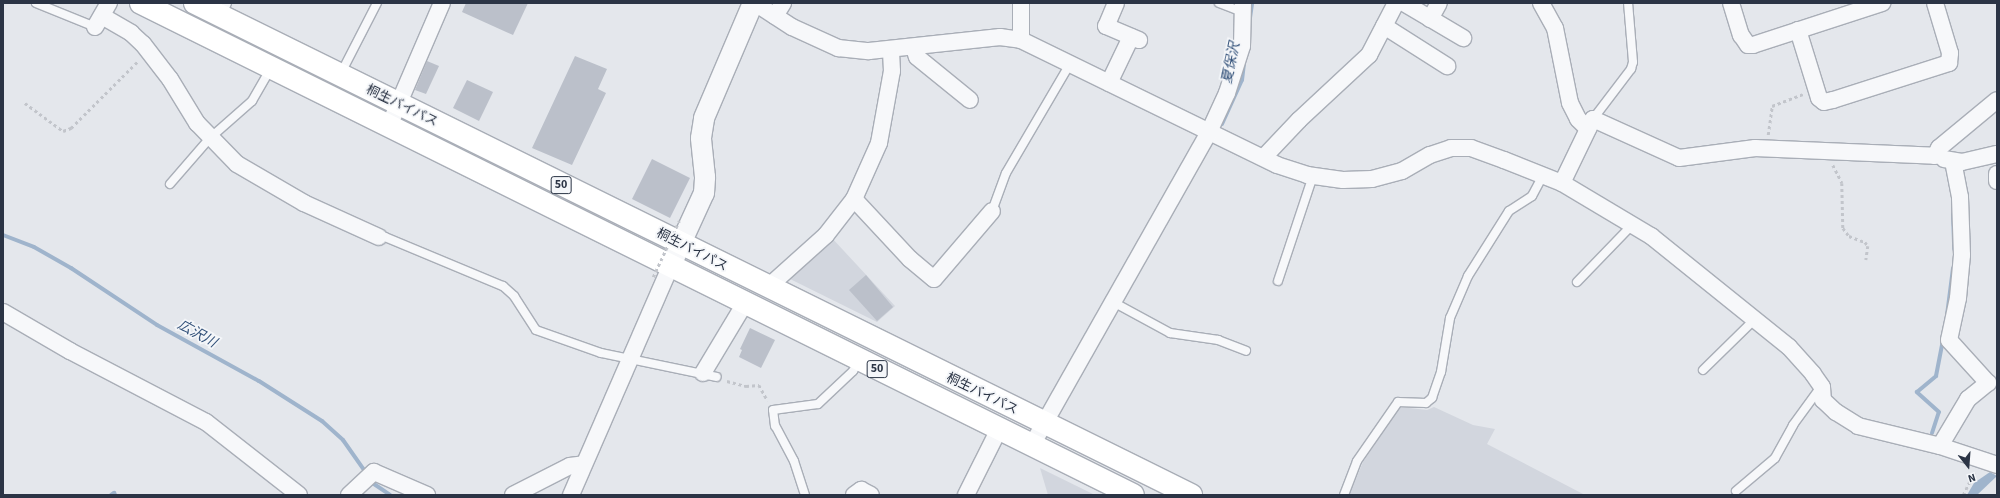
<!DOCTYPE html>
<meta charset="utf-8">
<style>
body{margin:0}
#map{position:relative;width:2000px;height:498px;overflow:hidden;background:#e4e7ec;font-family:"Source Sans 3","Noto Sans JP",sans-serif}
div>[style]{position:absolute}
.built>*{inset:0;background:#d2d6de}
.water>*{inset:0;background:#9fb4cc}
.stream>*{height:4px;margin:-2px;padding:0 2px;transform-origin:2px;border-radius:2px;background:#9fb4cc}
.building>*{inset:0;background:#bbc0ca}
.path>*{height:2.5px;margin-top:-1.25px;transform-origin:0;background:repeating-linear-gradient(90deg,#c2c5cb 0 3px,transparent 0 6px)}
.roads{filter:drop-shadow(1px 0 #a9aeb7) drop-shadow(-1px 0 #a9aeb7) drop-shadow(0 1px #a9aeb7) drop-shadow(0 -1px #a9aeb7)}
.service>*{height:8px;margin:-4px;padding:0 4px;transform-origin:4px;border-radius:4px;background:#f7f8fa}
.minor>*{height:16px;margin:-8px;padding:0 8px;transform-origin:8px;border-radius:8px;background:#f7f8fa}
.tertiary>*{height:20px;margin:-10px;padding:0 10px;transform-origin:10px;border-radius:10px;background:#f7f8fa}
.trunk>*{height:22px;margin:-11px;padding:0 11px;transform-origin:11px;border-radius:11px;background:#fff}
.path-bridge>*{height:2.5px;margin-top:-1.25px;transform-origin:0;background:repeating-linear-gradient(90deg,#c2c5cb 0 3px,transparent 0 6px)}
span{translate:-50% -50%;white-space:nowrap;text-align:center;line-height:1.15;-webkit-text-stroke:3.5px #f4f6f9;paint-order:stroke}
.shield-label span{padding:1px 3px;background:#f4f6f9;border:1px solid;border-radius:3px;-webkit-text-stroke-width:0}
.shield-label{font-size:12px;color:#2b3445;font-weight:700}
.street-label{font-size:13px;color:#2b3445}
.water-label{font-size:14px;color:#34527a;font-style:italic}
.frame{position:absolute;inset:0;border:4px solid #2b3445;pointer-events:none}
.north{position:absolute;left:1948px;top:446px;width:40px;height:40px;-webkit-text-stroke:3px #f4f6f9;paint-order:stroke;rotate:163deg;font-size:11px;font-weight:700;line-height:16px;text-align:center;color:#2b3445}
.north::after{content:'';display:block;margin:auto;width:14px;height:18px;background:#2b3445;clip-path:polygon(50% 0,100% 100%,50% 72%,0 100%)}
</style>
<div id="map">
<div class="built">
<div style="clip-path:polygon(831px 237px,895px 306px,877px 322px,788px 278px)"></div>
<div style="clip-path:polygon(1400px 407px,1427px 410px,1434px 407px,1473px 425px,1495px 429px,1487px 444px,1585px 495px,1349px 495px,1363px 462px)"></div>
<div style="clip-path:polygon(1040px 468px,1095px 495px,1048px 495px)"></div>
</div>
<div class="water">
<div style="clip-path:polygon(1990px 472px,1997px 476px,1977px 495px,1967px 495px,1974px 483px)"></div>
</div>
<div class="stream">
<div style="left:1250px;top:18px;width:15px;rotate:-82deg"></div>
<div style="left:1222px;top:124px;width:48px;rotate:-65.6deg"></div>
<div style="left:1242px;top:80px;width:17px;rotate:-83deg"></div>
<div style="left:1953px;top:214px;width:35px;rotate:88deg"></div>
<div style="left:3px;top:235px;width:33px;rotate:21deg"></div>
<div style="left:34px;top:247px;width:43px;rotate:29.6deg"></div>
<div style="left:71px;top:268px;width:103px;rotate:33.5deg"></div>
<div style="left:157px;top:325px;width:116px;rotate:28.8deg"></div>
<div style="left:259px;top:381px;width:75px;rotate:32.4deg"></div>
<div style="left:322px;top:421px;width:28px;rotate:42deg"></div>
<div style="left:343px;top:440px;width:39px;rotate:55deg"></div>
<div style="left:1947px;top:315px;width:47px;rotate:-82.7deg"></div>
<div style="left:1932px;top:433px;width:22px;rotate:-72deg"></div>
<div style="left:1939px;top:412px;width:30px;rotate:-138deg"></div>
<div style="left:1917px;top:392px;width:25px;rotate:-40deg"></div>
<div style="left:1936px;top:376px;width:38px;rotate:-79deg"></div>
<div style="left:371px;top:482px;width:23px;rotate:34deg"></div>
<div style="left:111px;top:495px;width:4px;rotate:-34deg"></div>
<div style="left:114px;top:493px;width:2px;rotate:63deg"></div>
</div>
<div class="building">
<div style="clip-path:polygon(466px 3px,528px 3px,513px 35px,462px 12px)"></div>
<div style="clip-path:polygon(575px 56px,607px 69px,598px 89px,606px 93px,572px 165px,532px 148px)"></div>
<div style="clip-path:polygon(427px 61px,439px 66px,426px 94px,415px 90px)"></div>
<div style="clip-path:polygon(467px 80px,493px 92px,479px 121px,453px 108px)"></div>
<div style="clip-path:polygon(652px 159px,690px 178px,670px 218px,632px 199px)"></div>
<div style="clip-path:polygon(866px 275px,893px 307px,877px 321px,849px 290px)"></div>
<div style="clip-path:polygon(750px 328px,775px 340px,761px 368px,739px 357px,742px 350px,740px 349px)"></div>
</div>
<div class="path">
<div style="left:25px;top:103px;width:47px;rotate:36.4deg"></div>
<div style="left:63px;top:131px;width:9px;rotate:-21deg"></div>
<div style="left:71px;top:128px;width:95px;rotate:-45deg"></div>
<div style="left:1768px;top:135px;width:29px;rotate:-82deg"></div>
<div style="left:1772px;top:106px;width:33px;rotate:-21deg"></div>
<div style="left:1833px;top:165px;width:20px;rotate:63deg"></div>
<div style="left:1842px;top:183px;width:45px;rotate:88.7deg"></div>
<div style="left:1843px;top:228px;width:10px;rotate:53deg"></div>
<div style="left:1849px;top:236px;width:17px;rotate:21deg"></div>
<div style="left:1865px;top:242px;width:5px;rotate:53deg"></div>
<div style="left:1868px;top:246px;width:14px;rotate:98deg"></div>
<div style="left:727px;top:381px;width:20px;rotate:15deg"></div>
<div style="left:746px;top:386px;width:13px;rotate:-4deg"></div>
<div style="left:759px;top:385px;width:18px;rotate:61deg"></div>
<div style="left:1963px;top:495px;width:25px;rotate:-64deg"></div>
</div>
<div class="roads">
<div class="service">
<div style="left:36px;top:3px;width:64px;rotate:22.1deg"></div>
<div style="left:1219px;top:3px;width:26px;rotate:21deg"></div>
<div style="left:222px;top:15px;width:13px;rotate:-67deg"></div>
<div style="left:340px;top:75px;width:81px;rotate:-62.8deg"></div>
<div style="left:1593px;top:119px;width:63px;rotate:-52.8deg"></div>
<div style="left:1631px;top:69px;width:7px;rotate:-74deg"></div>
<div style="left:1633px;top:62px;width:59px;rotate:-94.8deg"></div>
<div style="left:170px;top:184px;width:61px;rotate:-49deg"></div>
<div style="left:210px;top:138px;width:56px;rotate:-41.4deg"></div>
<div style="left:252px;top:101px;width:38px;rotate:-60deg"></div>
<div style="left:992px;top:211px;width:40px;rotate:-69.8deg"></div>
<div style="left:1006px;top:173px;width:126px;rotate:-59.6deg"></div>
<div style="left:379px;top:237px;width:6px"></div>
<div style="left:385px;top:237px;width:128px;rotate:22.6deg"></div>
<div style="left:503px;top:286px;width:15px;rotate:42deg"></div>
<div style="left:514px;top:296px;width:40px;rotate:57.1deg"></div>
<div style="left:536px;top:330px;width:69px;rotate:19.5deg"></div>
<div style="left:601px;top:353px;width:118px;rotate:11.7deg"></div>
<div style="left:1278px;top:281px;width:111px;rotate:-71.6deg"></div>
<div style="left:1577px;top:282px;width:81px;rotate:-46deg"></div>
<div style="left:1113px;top:302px;width:65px;rotate:28.5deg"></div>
<div style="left:1170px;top:333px;width:49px;rotate:8.3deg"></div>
<div style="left:1218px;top:340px;width:30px;rotate:21deg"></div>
<div style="left:1703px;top:370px;width:73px;rotate:-44.4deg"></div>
<div style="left:1736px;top:491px;width:51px;rotate:-40.2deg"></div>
<div style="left:1775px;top:458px;width:38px;rotate:-61deg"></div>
<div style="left:1793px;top:425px;width:46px;rotate:-53.9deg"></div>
<div style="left:805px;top:495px;width:36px;rotate:-108deg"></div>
<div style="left:794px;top:461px;width:40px;rotate:-118deg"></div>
<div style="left:775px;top:426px;width:16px;rotate:-97deg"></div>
<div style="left:773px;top:410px;width:45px;rotate:-7.6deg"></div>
<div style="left:818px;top:404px;width:48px;rotate:-43.3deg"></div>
<div style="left:853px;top:371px;width:12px;rotate:-59deg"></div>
<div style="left:1344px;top:495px;width:36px;rotate:-69deg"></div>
<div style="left:1357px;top:461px;width:72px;rotate:-55.2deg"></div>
<div style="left:1398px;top:402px;width:28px;rotate:2deg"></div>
<div style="left:1426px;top:403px;width:8px;rotate:-40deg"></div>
<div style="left:1432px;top:398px;width:28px;rotate:-71deg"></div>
<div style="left:1441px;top:372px;width:55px;rotate:-80.5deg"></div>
<div style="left:1450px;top:318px;width:46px;rotate:-66.8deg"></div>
<div style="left:1468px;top:276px;width:77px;rotate:-57.8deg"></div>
<div style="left:1509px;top:211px;width:27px;rotate:-33deg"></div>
<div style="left:1532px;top:196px;width:24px;rotate:-62deg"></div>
</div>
<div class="minor">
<div style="left:755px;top:3px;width:44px;rotate:33deg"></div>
<div style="left:792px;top:27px;width:51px;rotate:24.5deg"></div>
<div style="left:838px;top:48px;width:31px;rotate:6deg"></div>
<div style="left:869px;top:51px;width:132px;rotate:-6.1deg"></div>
<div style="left:1000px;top:37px;width:21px;rotate:8deg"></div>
<div style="left:1021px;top:40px;width:285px;rotate:26deg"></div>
<div style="left:1277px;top:165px;width:32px;rotate:18deg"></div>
<div style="left:1307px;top:175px;width:36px;rotate:8deg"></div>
<div style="left:1343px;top:180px;width:29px;rotate:-2deg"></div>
<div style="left:1372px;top:179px;width:31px;rotate:-15deg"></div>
<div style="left:1402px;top:171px;width:32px;rotate:-30deg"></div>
<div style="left:1430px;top:155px;width:22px;rotate:-18deg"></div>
<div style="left:1451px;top:148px;width:20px"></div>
<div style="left:1471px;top:148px;width:35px;rotate:20deg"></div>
<div style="left:1504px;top:160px;width:62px;rotate:21.6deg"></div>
<div style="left:1562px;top:183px;width:104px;rotate:30.8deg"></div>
<div style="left:1651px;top:236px;width:177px;rotate:38.8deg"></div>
<div style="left:1789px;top:347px;width:36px;rotate:48deg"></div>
<div style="left:1813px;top:374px;width:16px;rotate:55deg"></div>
<div style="left:1822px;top:387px;width:13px;rotate:86deg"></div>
<div style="left:1823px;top:400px;width:18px;rotate:43deg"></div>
<div style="left:1836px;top:412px;width:26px;rotate:32deg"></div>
<div style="left:1858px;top:426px;width:84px;rotate:13.7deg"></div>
<div style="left:1940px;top:446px;width:60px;rotate:18.4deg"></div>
<div style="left:1021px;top:3px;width:37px;rotate:90deg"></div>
<div style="left:1116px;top:3px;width:25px;rotate:113deg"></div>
<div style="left:1106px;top:26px;width:36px;rotate:23deg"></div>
<div style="left:1404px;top:3px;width:69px;rotate:30.7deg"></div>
<div style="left:1541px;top:3px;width:29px;rotate:61deg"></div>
<div style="left:1555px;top:28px;width:76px;rotate:78.7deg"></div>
<div style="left:1570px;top:103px;width:18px;rotate:63deg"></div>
<div style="left:1578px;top:119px;width:14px;rotate:45deg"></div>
<div style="left:1731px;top:3px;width:34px;rotate:73deg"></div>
<div style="left:1741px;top:35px;width:12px;rotate:55deg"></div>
<div style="left:1748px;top:45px;width:5px"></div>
<div style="left:1753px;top:45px;width:136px;rotate:-18deg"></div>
<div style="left:102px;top:16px;width:34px;rotate:30deg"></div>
<div style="left:131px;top:33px;width:16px;rotate:43deg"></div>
<div style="left:143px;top:44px;width:44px;rotate:52.4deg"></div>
<div style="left:170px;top:79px;width:52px;rotate:58.5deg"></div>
<div style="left:197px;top:123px;width:57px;rotate:45.7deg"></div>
<div style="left:237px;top:164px;width:78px;rotate:30.2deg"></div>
<div style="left:304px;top:203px;width:82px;rotate:24.4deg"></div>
<div style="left:775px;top:16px;width:15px;rotate:-58deg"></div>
<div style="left:1430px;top:19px;width:18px;rotate:-61deg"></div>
<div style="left:1384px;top:26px;width:75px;rotate:32.4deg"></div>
<div style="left:95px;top:27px;width:28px;rotate:-60deg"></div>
<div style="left:1798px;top:30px;width:71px;rotate:72.8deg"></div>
<div style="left:1819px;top:98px;width:6px;rotate:39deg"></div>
<div style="left:1824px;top:102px;width:9px;rotate:-13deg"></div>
<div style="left:1833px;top:100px;width:122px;rotate:-17.7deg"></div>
<div style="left:1949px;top:63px;width:10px;rotate:-84deg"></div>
<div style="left:1950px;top:53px;width:52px;rotate:-106.7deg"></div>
<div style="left:914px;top:48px;width:9px;rotate:72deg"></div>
<div style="left:917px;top:57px;width:68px;rotate:39.1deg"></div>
<div style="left:1109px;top:83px;width:51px;rotate:-64.4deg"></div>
<div style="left:389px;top:126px;width:134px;rotate:-66.7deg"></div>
<div style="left:1264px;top:157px;width:51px;rotate:-46.6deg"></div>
<div style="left:1299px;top:120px;width:96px;rotate:-42.9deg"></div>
<div style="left:1369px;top:55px;width:59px;rotate:-62.6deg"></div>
<div style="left:1944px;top:159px;width:18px;rotate:9deg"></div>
<div style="left:1962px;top:162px;width:36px;rotate:-13deg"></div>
<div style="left:1997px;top:174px;width:7px;rotate:90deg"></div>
<div style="left:1562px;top:183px;width:71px;rotate:-64.2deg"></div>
<div style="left:1593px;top:119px;width:94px;rotate:24.4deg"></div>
<div style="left:1679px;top:158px;width:77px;rotate:-7.5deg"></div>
<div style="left:1755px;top:148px;width:180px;rotate:2.5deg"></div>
<div style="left:1935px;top:156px;width:9px;rotate:-63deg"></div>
<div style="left:1939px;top:148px;width:75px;rotate:-39.6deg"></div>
<div style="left:854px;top:199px;width:82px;rotate:47deg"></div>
<div style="left:910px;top:259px;width:31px;rotate:40deg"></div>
<div style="left:934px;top:279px;width:89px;rotate:-49.5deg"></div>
<div style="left:767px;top:288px;width:79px;rotate:-41.9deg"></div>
<div style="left:826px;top:235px;width:46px;rotate:-52.1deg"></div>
<div style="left:854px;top:199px;width:61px;rotate:-65.9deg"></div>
<div style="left:879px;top:143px;width:73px;rotate:-79.8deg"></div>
<div style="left:892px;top:71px;width:21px;rotate:-93deg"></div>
<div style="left:3px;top:312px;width:78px;rotate:30.2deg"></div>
<div style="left:70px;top:351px;width:153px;rotate:27.6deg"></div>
<div style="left:206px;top:422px;width:118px;rotate:38.1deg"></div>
<div style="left:703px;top:373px;width:82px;rotate:-59deg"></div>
<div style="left:1032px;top:445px;width:360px;rotate:-60.5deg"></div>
<div style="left:1209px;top:132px;width:43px;rotate:-65.2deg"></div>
<div style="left:1227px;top:93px;width:49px;rotate:-72.3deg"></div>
<div style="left:1242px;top:46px;width:43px;rotate:-88.7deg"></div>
<div style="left:1940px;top:446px;width:55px;rotate:-59.2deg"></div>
<div style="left:1968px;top:399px;width:26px;rotate:-39deg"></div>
<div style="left:1988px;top:383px;width:58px;rotate:-132.2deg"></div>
<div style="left:1949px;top:340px;width:43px;rotate:-77.9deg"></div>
<div style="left:1958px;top:298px;width:43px;rotate:-84.7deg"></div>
<div style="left:1962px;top:255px;width:58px;rotate:-92deg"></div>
<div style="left:1960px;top:197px;width:36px;rotate:-101deg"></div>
<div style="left:349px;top:495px;width:34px;rotate:-43deg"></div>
<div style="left:374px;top:472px;width:58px;rotate:23.5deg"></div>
<div style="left:513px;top:495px;width:64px;rotate:-27deg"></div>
<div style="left:570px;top:466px;width:14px;rotate:-8deg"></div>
<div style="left:571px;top:495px;width:251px;rotate:-66.5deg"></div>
<div style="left:854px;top:495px;width:9px;rotate:-36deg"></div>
<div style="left:861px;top:490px;width:11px;rotate:27deg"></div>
<div style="left:966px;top:495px;width:74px;rotate:-63.4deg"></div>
</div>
<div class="tertiary">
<div style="left:671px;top:265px;width:79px;rotate:-65.4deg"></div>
<div style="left:704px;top:193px;width:16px;rotate:-86deg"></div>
<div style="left:705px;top:177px;width:39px;rotate:-96deg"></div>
<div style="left:701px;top:138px;width:20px;rotate:-81deg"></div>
<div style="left:704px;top:118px;width:125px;rotate:-66.9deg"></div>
</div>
<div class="trunk">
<div style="left:141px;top:3px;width:1107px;rotate:26.38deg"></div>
<div style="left:195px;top:3px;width:1111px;rotate:26.29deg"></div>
</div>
</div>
<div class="path-bridge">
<div style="left:653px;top:277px;width:62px;rotate:-65.1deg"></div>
</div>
<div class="shield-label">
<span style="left:561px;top:185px">50</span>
<span style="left:877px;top:369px">50</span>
</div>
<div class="street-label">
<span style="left:402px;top:106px;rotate:26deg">桐生バイパス</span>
<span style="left:692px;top:250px;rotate:27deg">桐生バイパス</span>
<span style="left:982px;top:394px;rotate:26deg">桐生バイパス</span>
</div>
<div class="water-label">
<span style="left:1231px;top:63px;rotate:-78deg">夏保沢</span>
<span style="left:197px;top:334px;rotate:29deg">広沢川</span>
</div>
<div class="frame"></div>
<div class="north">N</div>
</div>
